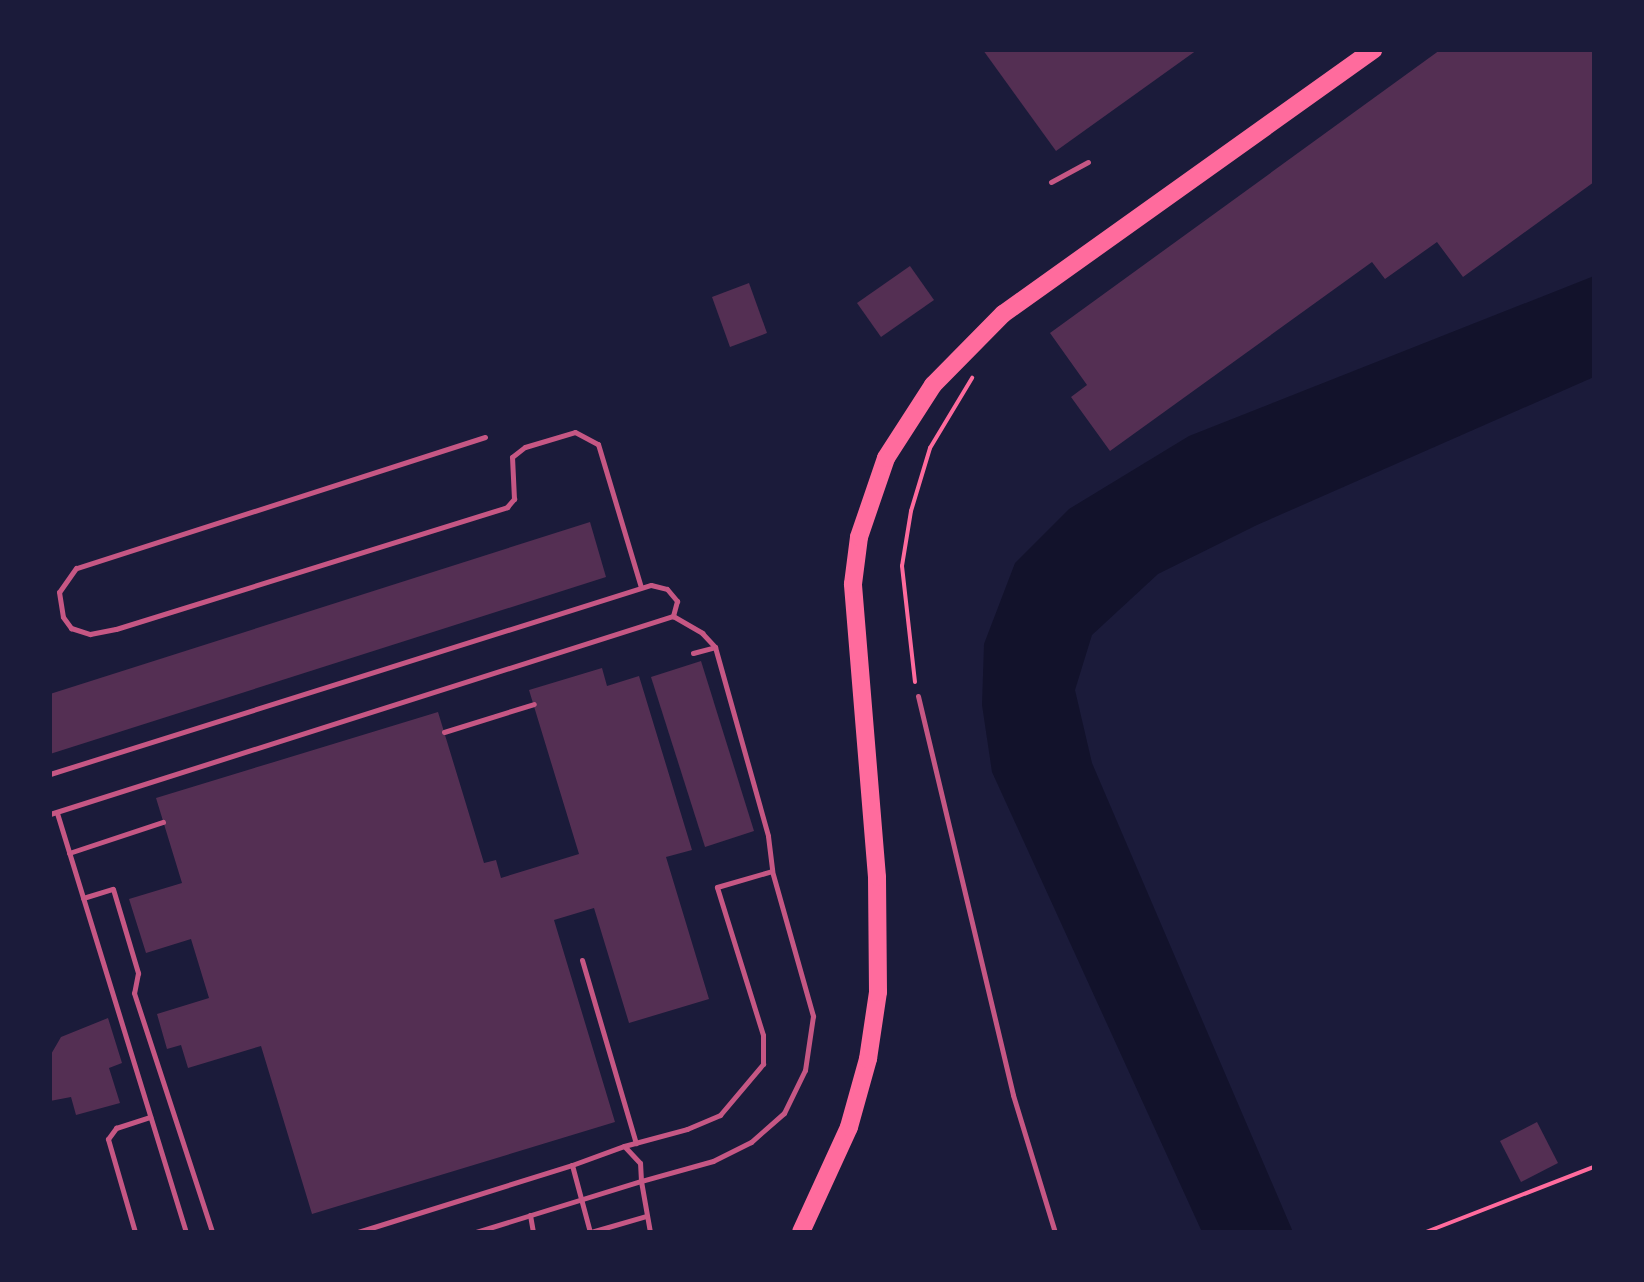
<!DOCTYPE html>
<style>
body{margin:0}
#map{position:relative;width:1644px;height:1282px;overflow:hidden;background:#1b1b3a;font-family:"IBM Plex Sans",sans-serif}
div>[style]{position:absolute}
.water>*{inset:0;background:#12122b}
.building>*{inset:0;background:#542f53}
.path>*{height:4px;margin:-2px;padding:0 2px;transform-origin:2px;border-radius:2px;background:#ff6b9d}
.service>*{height:5px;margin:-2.5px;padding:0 2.5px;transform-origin:2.5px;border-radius:2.5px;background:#c65784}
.trunk>*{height:18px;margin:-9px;padding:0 9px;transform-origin:9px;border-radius:9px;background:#ff6b9d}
span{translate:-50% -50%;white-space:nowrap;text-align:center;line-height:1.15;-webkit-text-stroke:9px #1b1b3a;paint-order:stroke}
.frame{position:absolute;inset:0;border:52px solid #1b1b3a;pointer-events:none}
</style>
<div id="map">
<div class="water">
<div style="clip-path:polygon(1594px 276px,1594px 377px,1257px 525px,1158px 574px,1092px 635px,1075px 690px,1092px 763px,1293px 1232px,1202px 1232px,992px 772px,982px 705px,984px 644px,1015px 563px,1069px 509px,1189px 436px)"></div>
</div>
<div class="building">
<div style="clip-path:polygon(983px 50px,1197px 50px,1056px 151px)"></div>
<div style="clip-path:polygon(1440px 50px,1594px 50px,1594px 182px,1463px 277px,1437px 242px,1385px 279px,1372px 262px,1110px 451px,1071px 397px,1087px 385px,1050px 333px)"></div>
<div style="clip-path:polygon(910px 266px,934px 300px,881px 337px,857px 303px)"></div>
<div style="clip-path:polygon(749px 283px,767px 333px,730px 347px,712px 297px)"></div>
<div style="clip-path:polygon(590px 522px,606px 577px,50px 754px,50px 694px)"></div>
<div style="clip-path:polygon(701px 661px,754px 831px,705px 847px,651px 677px)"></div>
<div style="clip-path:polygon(602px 668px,607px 686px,639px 676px,692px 850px,666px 857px,709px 999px,629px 1023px,594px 908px,554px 920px,615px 1122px,312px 1214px,261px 1046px,188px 1068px,181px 1045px,167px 1049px,157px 1014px,209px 998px,191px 939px,146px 953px,129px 899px,182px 883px,156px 798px,438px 712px,484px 863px,496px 860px,501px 878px,579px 854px,529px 690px)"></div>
<div style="clip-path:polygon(108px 1018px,122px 1063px,109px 1068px,120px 1103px,76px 1115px,71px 1097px,50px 1101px,50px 1056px,61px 1037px)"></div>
<div style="clip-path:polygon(1537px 1122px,1558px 1163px,1521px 1182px,1500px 1141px)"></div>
</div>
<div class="path">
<div style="left:915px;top:682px;width:117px;rotate:-96.4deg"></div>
<div style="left:902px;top:566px;width:56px;rotate:-80.7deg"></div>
<div style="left:911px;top:511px;width:66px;rotate:-73.2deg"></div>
<div style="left:930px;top:448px;width:82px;rotate:-59deg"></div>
<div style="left:1426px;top:1232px;width:180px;rotate:-21.2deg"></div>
</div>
<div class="service">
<div style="left:1051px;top:182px;width:42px;rotate:-28.4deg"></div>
<div style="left:485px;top:437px;width:429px;rotate:162.2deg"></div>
<div style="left:76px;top:568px;width:29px;rotate:125deg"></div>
<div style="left:59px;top:592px;width:25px;rotate:81deg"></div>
<div style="left:63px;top:617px;width:14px;rotate:54deg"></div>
<div style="left:71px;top:628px;width:20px;rotate:18deg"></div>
<div style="left:90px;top:634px;width:26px;rotate:-11deg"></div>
<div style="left:116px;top:629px;width:410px;rotate:-17.3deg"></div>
<div style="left:507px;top:507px;width:11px;rotate:-49deg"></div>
<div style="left:514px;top:499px;width:42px;rotate:-92.7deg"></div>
<div style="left:512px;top:457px;width:16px;rotate:-38deg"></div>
<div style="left:525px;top:447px;width:52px;rotate:-16.7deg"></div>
<div style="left:575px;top:432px;width:26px;rotate:28deg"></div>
<div style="left:598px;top:444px;width:149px;rotate:73.3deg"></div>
<div style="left:693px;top:653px;width:23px;rotate:-15deg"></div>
<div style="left:918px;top:696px;width:410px;rotate:76.6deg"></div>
<div style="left:1013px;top:1095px;width:143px;rotate:73deg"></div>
<div style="left:444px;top:732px;width:94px;rotate:-17.3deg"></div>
<div style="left:50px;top:774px;width:630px;rotate:-17.46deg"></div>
<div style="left:651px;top:585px;width:16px;rotate:14deg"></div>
<div style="left:667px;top:589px;width:16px;rotate:50deg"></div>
<div style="left:677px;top:601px;width:16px;rotate:105deg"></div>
<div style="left:57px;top:813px;width:438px;rotate:72.9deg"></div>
<div style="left:50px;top:814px;width:654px;rotate:-17.63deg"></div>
<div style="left:673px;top:616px;width:34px;rotate:30deg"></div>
<div style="left:702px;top:633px;width:19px;rotate:47deg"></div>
<div style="left:715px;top:647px;width:196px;rotate:74.3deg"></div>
<div style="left:768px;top:836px;width:35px;rotate:83deg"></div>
<div style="left:69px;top:853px;width:99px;rotate:-18.3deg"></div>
<div style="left:83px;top:898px;width:31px;rotate:-17deg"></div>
<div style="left:113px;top:889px;width:88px;rotate:73.4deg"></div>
<div style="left:138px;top:973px;width:20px;rotate:101deg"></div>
<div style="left:134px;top:993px;width:251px;rotate:71.9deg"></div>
<div style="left:582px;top:960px;width:191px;rotate:73.6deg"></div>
<div style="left:572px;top:1165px;width:55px;rotate:-20.1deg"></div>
<div style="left:624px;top:1146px;width:65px;rotate:-15.1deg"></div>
<div style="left:687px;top:1129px;width:36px;rotate:-23deg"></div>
<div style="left:720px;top:1115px;width:67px;rotate:-49.9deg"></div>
<div style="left:763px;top:1064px;width:29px;rotate:-90deg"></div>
<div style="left:763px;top:1035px;width:155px;rotate:-107.3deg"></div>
<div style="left:717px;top:887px;width:57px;rotate:-16.2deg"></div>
<div style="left:772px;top:871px;width:151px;rotate:74.2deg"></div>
<div style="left:813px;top:1016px;width:55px;rotate:98.4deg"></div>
<div style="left:805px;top:1070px;width:48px;rotate:116deg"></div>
<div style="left:784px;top:1113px;width:44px;rotate:138.7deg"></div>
<div style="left:751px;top:1142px;width:42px;rotate:153.4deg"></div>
<div style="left:713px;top:1161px;width:75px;rotate:164.5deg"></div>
<div style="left:641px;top:1181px;width:18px;rotate:-93deg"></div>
<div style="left:640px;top:1163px;width:23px;rotate:-133deg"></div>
<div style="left:530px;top:1215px;width:17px;rotate:80deg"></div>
<div style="left:135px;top:1232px;width:97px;rotate:-106.2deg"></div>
<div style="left:108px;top:1139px;width:14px;rotate:-54deg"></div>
<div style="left:116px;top:1128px;width:36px;rotate:-18deg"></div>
<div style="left:358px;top:1232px;width:224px;rotate:-17.4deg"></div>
<div style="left:572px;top:1165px;width:69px;rotate:75deg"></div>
<div style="left:476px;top:1232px;width:173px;rotate:-17.2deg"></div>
<div style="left:641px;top:1181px;width:52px;rotate:80deg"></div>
<div style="left:591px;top:1232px;width:57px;rotate:-16.2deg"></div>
</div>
<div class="trunk">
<div style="left:801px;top:1232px;width:115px;rotate:-65.4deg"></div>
<div style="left:849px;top:1127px;width:71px;rotate:-74.4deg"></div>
<div style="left:868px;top:1059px;width:68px;rotate:-81.5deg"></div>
<div style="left:878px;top:992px;width:115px;rotate:-90.5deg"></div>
<div style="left:877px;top:877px;width:294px;rotate:-94.7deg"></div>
<div style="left:853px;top:584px;width:47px;rotate:-82.7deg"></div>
<div style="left:859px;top:537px;width:83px;rotate:-71.1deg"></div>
<div style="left:886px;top:458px;width:87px;rotate:-57.2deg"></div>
<div style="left:933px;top:385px;width:100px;rotate:-45.4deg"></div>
<div style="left:1003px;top:314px;width:455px;rotate:-35.5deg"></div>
</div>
<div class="frame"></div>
</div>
